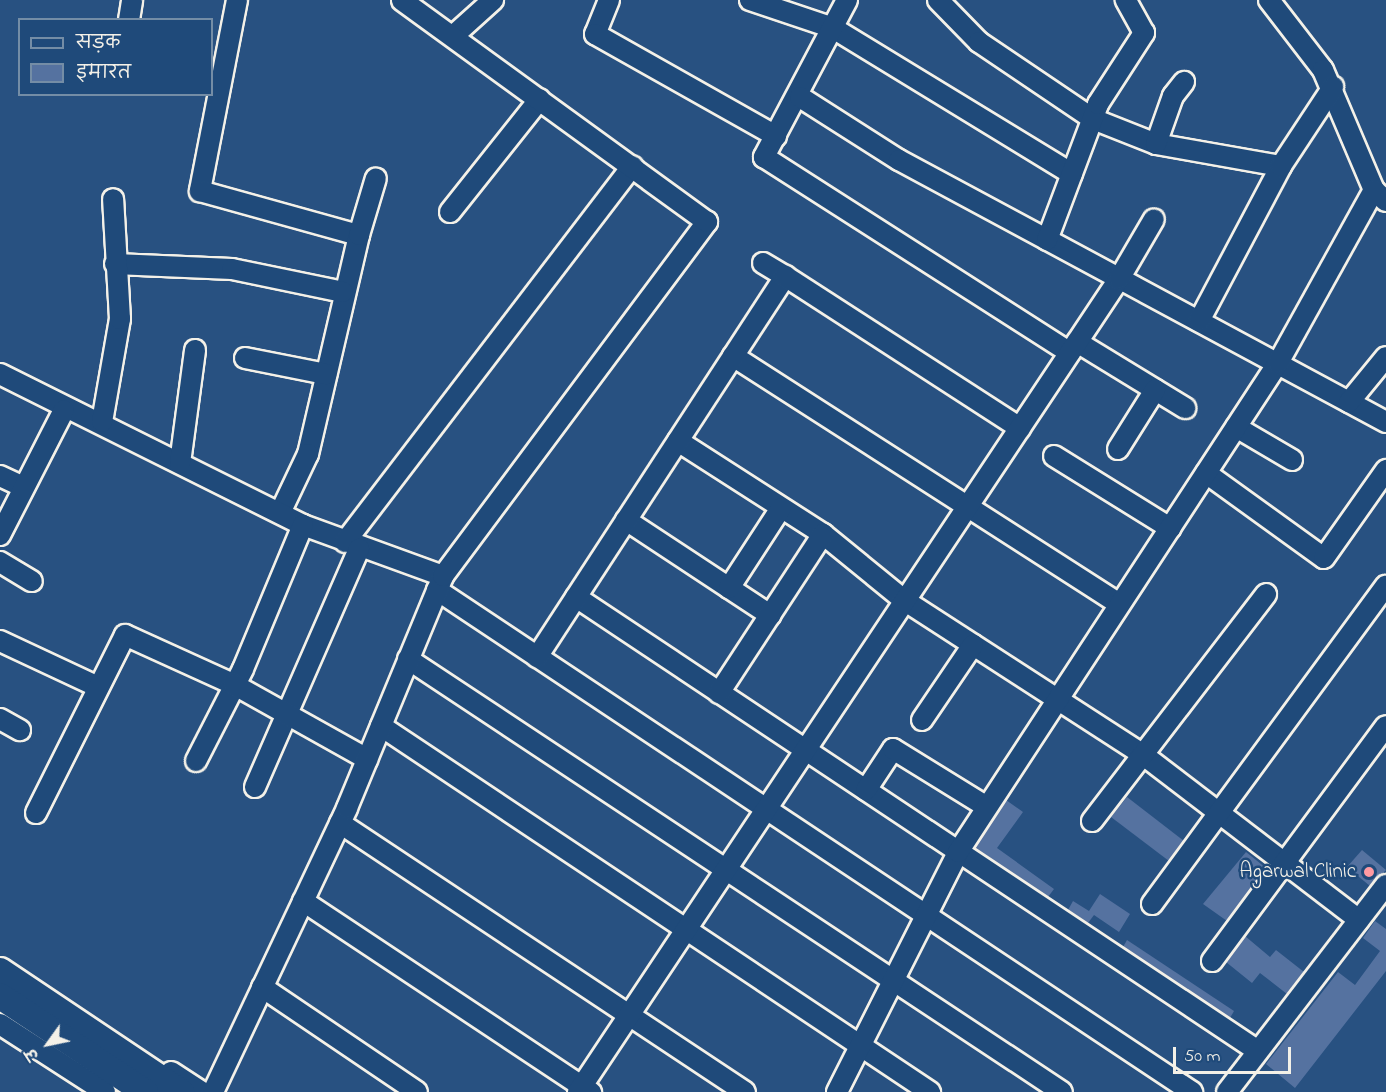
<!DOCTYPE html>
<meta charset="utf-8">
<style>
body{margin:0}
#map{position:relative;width:1386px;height:1092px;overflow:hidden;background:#285181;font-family:"Indie Flower","Playpen Sans Deva",sans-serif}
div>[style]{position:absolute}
.building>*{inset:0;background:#5572a0}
.roads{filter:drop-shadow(2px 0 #f4f1e8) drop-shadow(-2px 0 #f4f1e8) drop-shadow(0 2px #f4f1e8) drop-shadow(0 -2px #f4f1e8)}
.minor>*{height:20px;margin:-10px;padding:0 10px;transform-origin:10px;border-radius:10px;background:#1f4a7a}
.major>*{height:26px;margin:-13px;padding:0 13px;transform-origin:13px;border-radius:13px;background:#1f4a7a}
.dots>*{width:16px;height:16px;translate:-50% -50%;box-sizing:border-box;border:3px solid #1f4a7a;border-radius:50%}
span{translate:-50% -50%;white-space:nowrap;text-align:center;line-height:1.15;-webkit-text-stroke:5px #1f4a7a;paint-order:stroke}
.poi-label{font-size:21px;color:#f4f1e8}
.right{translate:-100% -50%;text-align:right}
.legend{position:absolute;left:18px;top:18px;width:195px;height:78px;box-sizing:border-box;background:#1f4a7a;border:2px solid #748da6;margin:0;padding:8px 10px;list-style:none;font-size:18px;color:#f4f1e8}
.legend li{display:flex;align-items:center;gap:12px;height:30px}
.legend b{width:30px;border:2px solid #748da6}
.north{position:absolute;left:18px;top:1014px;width:60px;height:60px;-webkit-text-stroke:4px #1f4a7a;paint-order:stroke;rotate:237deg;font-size:16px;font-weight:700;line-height:24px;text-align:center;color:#f4f1e8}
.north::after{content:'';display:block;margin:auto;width:21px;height:27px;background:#f4f1e8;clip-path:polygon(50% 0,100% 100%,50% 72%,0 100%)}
.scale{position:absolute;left:1173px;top:1047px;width:118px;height:27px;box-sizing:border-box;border:3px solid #f4f1e8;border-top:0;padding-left:8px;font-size:18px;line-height:21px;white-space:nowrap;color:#f4f1e8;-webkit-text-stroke:4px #1f4a7a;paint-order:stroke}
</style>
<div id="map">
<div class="building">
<div style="clip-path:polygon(1127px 797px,1184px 841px,1169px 861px,1111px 817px)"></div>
<div style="clip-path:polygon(1006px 800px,1023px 812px,997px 848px,1054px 889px,1048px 897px,975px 848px)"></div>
<div style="clip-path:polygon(1362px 850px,1386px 870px,1370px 886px,1347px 867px)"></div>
<div style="clip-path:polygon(1246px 852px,1266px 868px,1227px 921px,1203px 904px)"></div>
<div style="clip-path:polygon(1100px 894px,1130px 914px,1119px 932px,1094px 915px,1088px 923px,1068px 910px,1073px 901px,1089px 911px)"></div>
<div style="clip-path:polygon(1375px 921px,1386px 929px,1386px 971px,1295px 1088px,1266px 1064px,1338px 972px,1355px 985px,1380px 951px,1363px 938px)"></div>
<div style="clip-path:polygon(1245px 936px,1270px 957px,1276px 950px,1304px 972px,1287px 994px,1260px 973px,1252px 983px,1226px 962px)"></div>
<div style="clip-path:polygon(1127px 940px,1234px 1011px,1230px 1018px,1123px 947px)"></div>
</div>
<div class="roads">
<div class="minor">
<div style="left:237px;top:0;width:195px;rotate:101deg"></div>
<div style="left:200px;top:191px;width:165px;rotate:15.5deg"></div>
<div style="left:359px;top:235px;width:225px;rotate:103.1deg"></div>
<div style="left:308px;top:454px;width:65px;rotate:115.4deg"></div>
<div style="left:609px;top:0;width:37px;rotate:112deg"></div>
<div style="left:595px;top:34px;width:208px;rotate:29.4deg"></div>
<div style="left:750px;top:0;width:88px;rotate:18.6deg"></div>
<div style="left:833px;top:28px;width:280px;rotate:31.4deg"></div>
<div style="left:847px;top:0;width:178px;rotate:117.9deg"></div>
<div style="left:764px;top:157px;width:363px;rotate:32.6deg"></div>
<div style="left:938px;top:0;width:59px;rotate:45.7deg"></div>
<div style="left:979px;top:42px;width:138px;rotate:34deg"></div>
<div style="left:1093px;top:119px;width:68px;rotate:21.6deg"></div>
<div style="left:1156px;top:144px;width:127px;rotate:10deg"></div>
<div style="left:1269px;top:0;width:88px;rotate:52.4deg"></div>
<div style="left:1323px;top:70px;width:130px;rotate:67deg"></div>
<div style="left:1374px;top:190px;width:16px;rotate:43deg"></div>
<div style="left:129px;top:20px;width:20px;rotate:-81deg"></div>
<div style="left:453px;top:36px;width:54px;rotate:-42deg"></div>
<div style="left:800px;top:97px;width:117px;rotate:32.5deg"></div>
<div style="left:899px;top:160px;width:553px;rotate:28.28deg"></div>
<div style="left:1156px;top:144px;width:51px;rotate:-70.5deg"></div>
<div style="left:1173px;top:96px;width:18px;rotate:-52deg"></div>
<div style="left:450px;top:212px;width:144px;rotate:-51.5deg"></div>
<div style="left:359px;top:235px;width:59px;rotate:-73.4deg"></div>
<div style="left:1047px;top:240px;width:145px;rotate:-69.4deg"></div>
<div style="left:1098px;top:104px;width:85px;rotate:-57.1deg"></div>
<div style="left:1144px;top:33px;width:38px;rotate:-119deg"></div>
<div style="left:763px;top:263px;width:26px;rotate:31deg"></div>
<div style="left:115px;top:264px;width:117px;rotate:2.4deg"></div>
<div style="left:232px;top:269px;width:113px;rotate:11.7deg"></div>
<div style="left:1199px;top:321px;width:175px;rotate:-62.1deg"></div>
<div style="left:1281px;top:166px;width:95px;rotate:-56.6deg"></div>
<div style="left:1077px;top:342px;width:127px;rotate:31.4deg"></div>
<div style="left:733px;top:356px;width:459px;rotate:32.7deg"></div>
<div style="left:245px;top:358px;width:83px;rotate:11.2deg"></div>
<div style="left:0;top:374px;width:339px;rotate:26.5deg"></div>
<div style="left:303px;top:525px;width:149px;rotate:20deg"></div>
<div style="left:1349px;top:402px;width:58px;rotate:-50.6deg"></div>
<div style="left:102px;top:422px;width:105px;rotate:-80.1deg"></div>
<div style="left:120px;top:319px;width:120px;rotate:-93.3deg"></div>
<div style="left:1236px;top:427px;width:65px;rotate:30.5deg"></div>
<div style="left:678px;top:441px;width:172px;rotate:32.7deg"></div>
<div style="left:823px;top:534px;width:104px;rotate:39.2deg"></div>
<div style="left:904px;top:600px;width:283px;rotate:32.9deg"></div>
<div style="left:1142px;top:754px;width:273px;rotate:37.4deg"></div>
<div style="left:1118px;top:449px;width:70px;rotate:-57.9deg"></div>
<div style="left:1054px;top:456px;width:137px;rotate:31.8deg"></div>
<div style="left:180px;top:463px;width:114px;rotate:-82.4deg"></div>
<div style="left:1206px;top:473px;width:145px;rotate:35.8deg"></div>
<div style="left:1324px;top:558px;width:108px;rotate:-54.8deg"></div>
<div style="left:0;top:476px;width:26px;rotate:25deg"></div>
<div style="left:626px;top:520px;width:173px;rotate:33.4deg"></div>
<div style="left:0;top:535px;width:140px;rotate:-62.9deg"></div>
<div style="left:345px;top:542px;width:473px;rotate:-52.6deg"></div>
<div style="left:0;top:562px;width:37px;rotate:31deg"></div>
<div style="left:729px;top:588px;width:95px;rotate:-57deg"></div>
<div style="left:437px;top:590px;width:907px;rotate:33.62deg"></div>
<div style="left:576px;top:597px;width:819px;rotate:33.65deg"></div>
<div style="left:0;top:641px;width:108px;rotate:25.1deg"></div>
<div style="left:537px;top:657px;width:455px;rotate:-56.9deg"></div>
<div style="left:785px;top:276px;width:280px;rotate:32.9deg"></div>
<div style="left:408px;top:659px;width:784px;rotate:33.51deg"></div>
<div style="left:719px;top:693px;width:190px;rotate:-56.8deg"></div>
<div style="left:0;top:719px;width:23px;rotate:29deg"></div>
<div style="left:922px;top:720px;width:91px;rotate:-55.8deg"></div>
<div style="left:381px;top:726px;width:660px;rotate:33.69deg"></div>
<div style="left:196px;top:761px;width:103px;rotate:-62.9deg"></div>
<div style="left:243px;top:669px;width:156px;rotate:-67.4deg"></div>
<div style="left:255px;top:787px;width:260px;rotate:-66.4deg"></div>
<div style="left:866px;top:790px;width:49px;rotate:-56.6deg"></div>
<div style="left:893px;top:749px;width:110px;rotate:31.7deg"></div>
<div style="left:36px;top:813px;width:199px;rotate:-63.4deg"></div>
<div style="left:125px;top:635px;width:119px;rotate:24.4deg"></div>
<div style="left:233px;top:684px;width:154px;rotate:29.2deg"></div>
<div style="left:1092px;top:821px;width:286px;rotate:-52.5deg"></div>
<div style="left:340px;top:823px;width:486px;rotate:33.6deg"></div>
<div style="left:303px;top:901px;width:346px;rotate:33.6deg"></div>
<div style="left:1152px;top:904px;width:395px;rotate:-53.7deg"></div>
<div style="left:1212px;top:961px;width:292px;rotate:-53.5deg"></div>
<div style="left:262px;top:987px;width:187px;rotate:34.1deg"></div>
<div style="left:0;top:1024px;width:125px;rotate:32.9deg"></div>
<div style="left:171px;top:1072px;width:37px;rotate:33deg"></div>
<div style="left:213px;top:1092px;width:314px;rotate:-64.7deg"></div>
<div style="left:347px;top:808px;width:251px;rotate:-67.5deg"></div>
<div style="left:443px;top:576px;width:442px;rotate:-53.3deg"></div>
<div style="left:707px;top:222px;width:377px;rotate:-144deg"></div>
<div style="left:578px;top:1092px;width:977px;rotate:-56.36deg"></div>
<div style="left:1119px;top:279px;width:69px;rotate:-59.7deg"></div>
<div style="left:837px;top:1092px;width:269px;rotate:-63.2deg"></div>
<div style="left:958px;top:852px;width:584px;rotate:-56.8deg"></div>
<div style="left:1278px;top:363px;width:198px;rotate:-61deg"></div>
<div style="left:1227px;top:1092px;width:261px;rotate:-52.5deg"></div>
</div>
<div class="major">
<div style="left:0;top:971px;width:218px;rotate:33.8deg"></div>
<div style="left:0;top:996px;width:174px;rotate:33.5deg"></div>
</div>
</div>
<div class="dots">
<div style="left:1369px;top:872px;background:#ff9aa2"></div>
</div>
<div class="poi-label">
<span class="right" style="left:1356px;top:872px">Agarwal Clinic</span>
</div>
<ul class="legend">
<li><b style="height:8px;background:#1f4a7a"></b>सड़क</li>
<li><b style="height:16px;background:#5572a0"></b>इमारत</li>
</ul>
<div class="north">उ</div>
<div class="scale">50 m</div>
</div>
